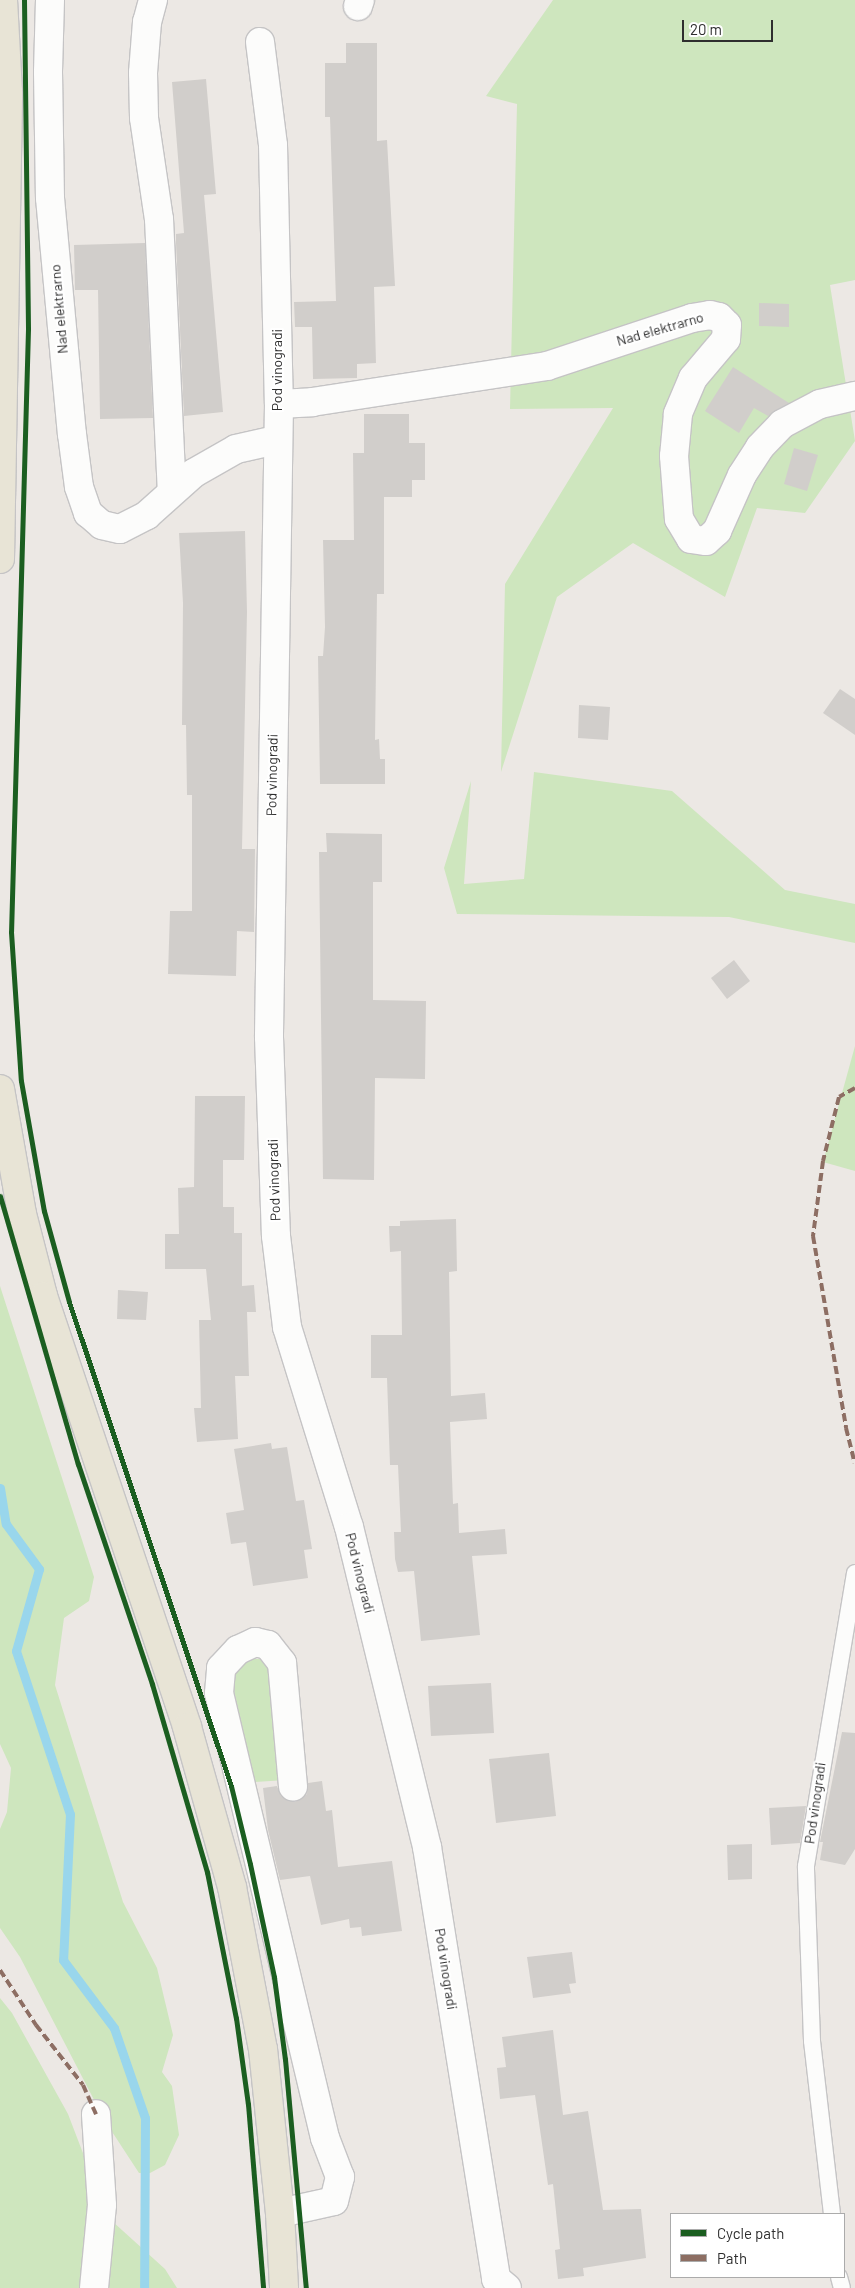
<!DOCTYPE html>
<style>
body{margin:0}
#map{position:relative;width:855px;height:2288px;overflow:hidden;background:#ece8e4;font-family:Barlow,sans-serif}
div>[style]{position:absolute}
.green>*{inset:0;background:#cee6be}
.stream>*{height:9px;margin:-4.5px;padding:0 4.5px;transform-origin:4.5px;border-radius:4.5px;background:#99d6ec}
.building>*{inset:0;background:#d1cecb}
.roads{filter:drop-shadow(1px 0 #c5c4c5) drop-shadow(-1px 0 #c5c4c5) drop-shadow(0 1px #c5c4c5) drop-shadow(0 -1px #c5c4c5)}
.lane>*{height:16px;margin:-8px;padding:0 8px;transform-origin:8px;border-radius:8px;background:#fcfcfb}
.street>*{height:28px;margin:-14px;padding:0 14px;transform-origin:14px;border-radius:14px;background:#fcfcfb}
.primary>*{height:28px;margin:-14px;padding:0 14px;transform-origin:14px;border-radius:14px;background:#e8e4d6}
.quiet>*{height:4px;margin-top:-2px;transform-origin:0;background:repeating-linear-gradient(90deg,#8d6e63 0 8px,transparent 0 12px)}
.cycleway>*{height:5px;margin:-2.5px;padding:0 2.5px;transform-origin:2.5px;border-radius:2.5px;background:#1b5e20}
span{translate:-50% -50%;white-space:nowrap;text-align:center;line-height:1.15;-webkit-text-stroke:4.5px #fff;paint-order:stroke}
.street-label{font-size:14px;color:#2e2e2e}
.legend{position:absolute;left:670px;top:2213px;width:175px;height:65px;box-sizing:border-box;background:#fff;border:1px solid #ababab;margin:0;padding:6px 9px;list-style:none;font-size:15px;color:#2e2e2e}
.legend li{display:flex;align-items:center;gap:10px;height:25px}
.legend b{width:25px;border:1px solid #ababab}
.scale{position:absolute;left:682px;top:20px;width:91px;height:22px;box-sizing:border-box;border:2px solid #2e2e2e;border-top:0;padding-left:6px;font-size:15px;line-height:18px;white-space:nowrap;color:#2e2e2e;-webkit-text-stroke:4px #fff;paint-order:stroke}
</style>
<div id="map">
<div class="green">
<div style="clip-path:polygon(553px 0,855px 0,855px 280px,830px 285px,855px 441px,805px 513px,757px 508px,725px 597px,633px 543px,557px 597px,501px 772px,505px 584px,613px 408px,510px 409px,517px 104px,486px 96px)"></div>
<div style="clip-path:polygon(534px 772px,672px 791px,785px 890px,855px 904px,855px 943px,729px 917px,457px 914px,444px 868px,471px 781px,464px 884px,524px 879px)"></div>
<div style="clip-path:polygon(855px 1046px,855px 1171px,823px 1162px)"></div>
<div style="clip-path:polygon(0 1286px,94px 1577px,89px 1601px,64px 1618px,55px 1685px,123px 1902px,157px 1968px,173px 2035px,162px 2072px,172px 2086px,179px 2135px,165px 2165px,150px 2173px,139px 2173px,105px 2121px,20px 1957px,0 1928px,0 1829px,7px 1812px,11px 1768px,0 1744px)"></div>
<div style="clip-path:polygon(249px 1659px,261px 1659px,270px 1666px,286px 1780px,255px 1782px,232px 1682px,234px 1668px)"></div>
<div style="clip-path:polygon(0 1998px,12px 2013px,68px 2114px,86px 2161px,91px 2202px,165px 2269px,177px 2288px,0 2288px)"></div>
</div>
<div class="stream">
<div style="left:0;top:1488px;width:36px;rotate:81deg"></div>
<div style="left:6px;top:1524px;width:56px;rotate:53.7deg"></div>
<div style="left:39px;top:1569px;width:85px;rotate:105.7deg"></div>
<div style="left:16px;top:1651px;width:172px;rotate:71.7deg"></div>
<div style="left:70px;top:1814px;width:146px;rotate:92.7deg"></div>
<div style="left:63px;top:1960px;width:85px;rotate:53.1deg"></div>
<div style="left:114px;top:2028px;width:95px;rotate:71deg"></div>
<div style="left:145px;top:2118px;width:170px;rotate:90.3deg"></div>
</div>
<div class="building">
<div style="clip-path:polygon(346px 43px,377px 43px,377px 141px,387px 140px,395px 286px,374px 287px,376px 363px,357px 364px,357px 378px,313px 379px,312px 327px,295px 327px,294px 302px,336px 301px,330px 117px,325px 117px,325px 63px,346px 63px)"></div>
<div style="clip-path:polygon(206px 79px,216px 194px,204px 195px,223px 412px,184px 416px,176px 243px,176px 234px,184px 233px,172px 82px)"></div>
<div style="clip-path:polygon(145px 243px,153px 418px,100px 419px,98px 290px,75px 290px,74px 245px)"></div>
<div style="clip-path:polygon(759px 303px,789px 304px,789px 327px,759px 326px)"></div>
<div style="clip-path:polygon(733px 367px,789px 403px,768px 416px,754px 408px,739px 433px,705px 411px)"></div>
<div style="clip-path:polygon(364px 414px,409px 414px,409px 443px,425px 443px,425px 480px,412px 480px,412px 497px,384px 497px,384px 594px,377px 594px,375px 740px,379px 739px,380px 759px,385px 759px,385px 784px,320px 784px,318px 656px,323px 656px,325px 627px,323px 540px,354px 540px,353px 453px,364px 453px)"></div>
<div style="clip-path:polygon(794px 448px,818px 455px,807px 491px,784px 484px)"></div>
<div style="clip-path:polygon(245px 531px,247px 612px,242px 849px,255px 849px,254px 932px,237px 931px,236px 976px,168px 974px,170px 911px,192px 911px,192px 795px,187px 795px,186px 725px,182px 725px,183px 603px,179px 533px)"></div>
<div style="clip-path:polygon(840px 689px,855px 699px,855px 735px,823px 713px)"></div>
<div style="clip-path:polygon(579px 705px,610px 707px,608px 740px,578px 738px)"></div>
<div style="clip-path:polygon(326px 833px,382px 834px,382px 882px,373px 882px,373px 1000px,426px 1001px,425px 1079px,375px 1078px,374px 1180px,323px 1179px,319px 852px,327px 852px)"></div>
<div style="clip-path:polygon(734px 960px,750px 981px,727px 999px,711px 978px)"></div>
<div style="clip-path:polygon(195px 1096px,245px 1096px,244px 1160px,223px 1160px,223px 1207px,234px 1207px,234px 1233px,242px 1233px,242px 1286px,254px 1285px,256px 1312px,247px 1312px,249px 1376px,235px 1376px,238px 1439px,197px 1442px,194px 1408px,201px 1408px,199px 1320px,211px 1320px,206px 1269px,165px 1269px,165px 1234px,179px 1234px,178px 1188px,194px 1187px)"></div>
<div style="clip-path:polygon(456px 1219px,457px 1271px,449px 1272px,451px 1396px,485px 1393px,487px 1419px,450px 1422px,453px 1504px,458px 1503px,459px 1533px,505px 1529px,507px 1554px,472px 1556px,480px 1635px,421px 1641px,414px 1571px,398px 1572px,395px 1559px,394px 1532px,401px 1532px,398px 1465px,390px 1465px,387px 1378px,371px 1378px,371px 1335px,402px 1335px,401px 1251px,390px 1252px,389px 1226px,400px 1226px,400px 1221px)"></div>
<div style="clip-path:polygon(118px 1290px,148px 1292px,146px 1320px,117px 1319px)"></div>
<div style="clip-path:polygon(271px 1443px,272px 1449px,287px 1447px,296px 1501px,304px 1500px,312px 1549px,304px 1550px,308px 1578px,253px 1586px,246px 1542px,231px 1544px,226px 1513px,244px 1510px,234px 1449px)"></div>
<div style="clip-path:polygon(491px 1683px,494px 1733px,431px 1736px,428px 1686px)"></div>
<div style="clip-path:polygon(842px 1732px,855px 1733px,855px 1849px,845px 1865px,820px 1860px,823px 1842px,820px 1842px)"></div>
<div style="clip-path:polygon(549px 1753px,556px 1816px,496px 1823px,489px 1759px)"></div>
<div style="clip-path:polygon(322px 1781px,326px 1811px,332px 1810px,338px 1867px,392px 1861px,402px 1931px,362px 1936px,361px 1927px,350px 1928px,349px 1919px,321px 1925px,310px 1876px,280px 1880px,268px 1830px,263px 1788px,277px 1786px,281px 1796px,295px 1802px,307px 1794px,308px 1783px)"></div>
<div style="clip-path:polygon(806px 1806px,800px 1843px,771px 1845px,769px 1808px)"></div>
<div style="clip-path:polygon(752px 1844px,752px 1879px,728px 1880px,727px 1845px)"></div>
<div style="clip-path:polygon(572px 1952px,576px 1983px,569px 1984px,571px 1993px,533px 1998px,527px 1957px)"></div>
<div style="clip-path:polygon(553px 2030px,563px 2115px,588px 2111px,603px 2210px,641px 2209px,646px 2258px,583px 2268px,584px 2276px,558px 2279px,555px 2250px,560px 2249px,553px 2184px,548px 2185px,535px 2095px,500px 2099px,497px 2068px,506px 2067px,502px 2037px)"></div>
</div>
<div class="roads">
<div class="lane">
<div style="left:832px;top:2214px;width:174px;rotate:-96.6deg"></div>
<div style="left:812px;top:2041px;width:175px;rotate:-92deg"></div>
<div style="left:806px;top:1866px;width:297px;rotate:-80.5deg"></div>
<div style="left:839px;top:2277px;width:11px;rotate:75deg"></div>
</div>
<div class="street">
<div style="left:50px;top:0;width:72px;rotate:91.6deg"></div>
<div style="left:48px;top:72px;width:126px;rotate:89.1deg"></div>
<div style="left:50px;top:198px;width:237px;rotate:84.7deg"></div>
<div style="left:72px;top:434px;width:53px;rotate:82.5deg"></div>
<div style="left:79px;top:487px;width:28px;rotate:71deg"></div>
<div style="left:88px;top:513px;width:18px;rotate:41deg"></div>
<div style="left:102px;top:525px;width:18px;rotate:13deg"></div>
<div style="left:120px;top:529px;width:30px;rotate:-27deg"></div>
<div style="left:147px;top:515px;width:63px;rotate:-41.8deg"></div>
<div style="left:194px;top:473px;width:48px;rotate:-29.7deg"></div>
<div style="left:236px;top:449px;width:41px;rotate:-12.7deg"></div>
<div style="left:153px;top:0;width:23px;rotate:105deg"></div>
<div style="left:147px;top:22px;width:51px;rotate:94.5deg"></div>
<div style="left:143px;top:73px;width:45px;rotate:88.7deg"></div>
<div style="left:144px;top:118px;width:102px;rotate:81.6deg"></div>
<div style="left:159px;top:219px;width:272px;rotate:87.3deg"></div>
<div style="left:358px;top:6px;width:6px;rotate:-72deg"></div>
<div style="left:260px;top:42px;width:104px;rotate:82.8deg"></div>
<div style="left:273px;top:145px;width:259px;rotate:88.7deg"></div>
<div style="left:279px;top:404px;width:633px;rotate:90.91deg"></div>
<div style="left:269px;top:1037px;width:199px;rotate:88deg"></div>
<div style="left:276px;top:1236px;width:92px;rotate:83.1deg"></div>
<div style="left:287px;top:1327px;width:209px;rotate:72.8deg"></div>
<div style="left:349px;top:1527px;width:329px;rotate:76.3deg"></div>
<div style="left:427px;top:1847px;width:437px;rotate:80.9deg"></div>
<div style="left:496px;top:2279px;width:14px;rotate:39deg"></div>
<div style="left:279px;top:404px;width:33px;rotate:-3deg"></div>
<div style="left:312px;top:402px;width:238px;rotate:-8.7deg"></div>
<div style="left:547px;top:366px;width:153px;rotate:-18.3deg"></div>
<div style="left:692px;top:318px;width:18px;rotate:-9deg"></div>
<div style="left:710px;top:315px;width:9px;rotate:13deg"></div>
<div style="left:719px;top:317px;width:11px;rotate:45deg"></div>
<div style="left:727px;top:325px;width:14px;rotate:94deg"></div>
<div style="left:726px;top:339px;width:51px;rotate:130.2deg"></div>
<div style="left:693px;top:378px;width:39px;rotate:113deg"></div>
<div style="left:678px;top:414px;width:42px;rotate:95.4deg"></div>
<div style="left:674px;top:456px;width:63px;rotate:85.5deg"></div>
<div style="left:679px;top:519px;width:23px;rotate:59deg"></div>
<div style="left:691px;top:539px;width:15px;rotate:8deg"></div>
<div style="left:706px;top:541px;width:15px;rotate:-42deg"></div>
<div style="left:717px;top:531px;width:61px;rotate:-65.9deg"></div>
<div style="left:742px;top:475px;width:33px;rotate:-57deg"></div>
<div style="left:760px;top:447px;width:32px;rotate:-46deg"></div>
<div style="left:782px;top:424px;width:43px;rotate:-27.8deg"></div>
<div style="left:820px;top:404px;width:36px;rotate:-13deg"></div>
<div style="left:280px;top:2213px;width:55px;rotate:-12.5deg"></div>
<div style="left:334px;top:2201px;width:25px;rotate:-76deg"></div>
<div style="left:340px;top:2177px;width:42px;rotate:-111deg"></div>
<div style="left:325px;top:2138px;width:457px;rotate:-103.4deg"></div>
<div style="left:219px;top:1693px;width:25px;rotate:-85deg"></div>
<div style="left:221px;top:1668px;width:25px;rotate:-47deg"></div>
<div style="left:238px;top:1650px;width:19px;rotate:-25deg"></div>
<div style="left:255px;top:1642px;width:13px;rotate:13deg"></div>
<div style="left:268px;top:1645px;width:23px;rotate:52deg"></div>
<div style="left:282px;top:1663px;width:124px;rotate:84.9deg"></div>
<div style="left:94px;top:2288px;width:83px;rotate:-84.5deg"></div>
<div style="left:102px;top:2205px;width:91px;rotate:-93.8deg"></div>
</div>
<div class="primary">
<div style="left:0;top:559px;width:467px;rotate:-89deg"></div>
<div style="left:8px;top:92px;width:92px;rotate:-93.1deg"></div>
<div style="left:0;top:1089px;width:127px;rotate:80deg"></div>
<div style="left:22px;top:1214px;width:85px;rotate:75.6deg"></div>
<div style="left:43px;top:1296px;width:454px;rotate:71.5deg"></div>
<div style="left:187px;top:1727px;width:166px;rotate:74.3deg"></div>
<div style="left:232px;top:1887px;width:165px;rotate:79.2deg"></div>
<div style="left:263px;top:2049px;width:165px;rotate:84.1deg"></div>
<div style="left:280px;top:2213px;width:75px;rotate:86.9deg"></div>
</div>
</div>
<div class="quiet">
<div style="left:855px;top:1088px;width:18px;rotate:151deg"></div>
<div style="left:839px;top:1097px;width:66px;rotate:104deg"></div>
<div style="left:823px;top:1161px;width:76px;rotate:97.6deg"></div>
<div style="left:813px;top:1236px;width:195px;rotate:80.2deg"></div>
<div style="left:846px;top:1428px;width:36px;rotate:76deg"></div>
<div style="left:0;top:1970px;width:66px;rotate:56.8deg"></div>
<div style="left:36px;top:2025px;width:76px;rotate:51.9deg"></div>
<div style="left:83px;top:2085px;width:32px;rotate:66deg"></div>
</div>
<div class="cycleway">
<div style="left:24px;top:0;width:329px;rotate:89.3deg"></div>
<div style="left:28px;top:329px;width:603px;rotate:91.61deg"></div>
<div style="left:11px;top:932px;width:149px;rotate:86.2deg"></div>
<div style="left:21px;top:1081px;width:132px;rotate:80deg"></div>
<div style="left:44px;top:1211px;width:94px;rotate:74.6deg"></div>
<div style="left:69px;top:1302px;width:510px;rotate:71.49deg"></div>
<div style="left:231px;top:1786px;width:80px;rotate:76.3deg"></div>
<div style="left:250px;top:1864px;width:116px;rotate:78deg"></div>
<div style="left:274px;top:1977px;width:83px;rotate:82.4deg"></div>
<div style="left:285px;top:2059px;width:230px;rotate:84.8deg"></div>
<div style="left:0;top:1196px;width:279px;rotate:73.8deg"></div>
<div style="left:78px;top:1464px;width:232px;rotate:71.4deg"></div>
<div style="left:152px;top:1684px;width:196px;rotate:73.7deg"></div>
<div style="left:207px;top:1872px;width:149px;rotate:78.8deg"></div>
<div style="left:236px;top:2018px;width:87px;rotate:82.1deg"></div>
<div style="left:248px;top:2104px;width:185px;rotate:85.3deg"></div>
</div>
<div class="street-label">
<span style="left:59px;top:309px;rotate:-95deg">Nad elektrarno</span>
<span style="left:660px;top:329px;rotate:-16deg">Nad elektrarno</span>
<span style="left:277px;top:370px;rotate:-90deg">Pod vinogradi</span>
<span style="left:272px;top:775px;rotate:-89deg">Pod vinogradi</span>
<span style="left:274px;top:1180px;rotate:-92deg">Pod vinogradi</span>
<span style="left:360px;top:1573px;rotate:76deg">Pod vinogradi</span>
<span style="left:815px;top:1803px;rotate:-82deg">Pod vinogradi</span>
<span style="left:446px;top:1969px;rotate:81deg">Pod vinogradi</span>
</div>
<ul class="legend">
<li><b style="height:6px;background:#1b5e20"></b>Cycle path</li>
<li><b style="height:6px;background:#8d6e63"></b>Path</li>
</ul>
<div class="scale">20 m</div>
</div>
